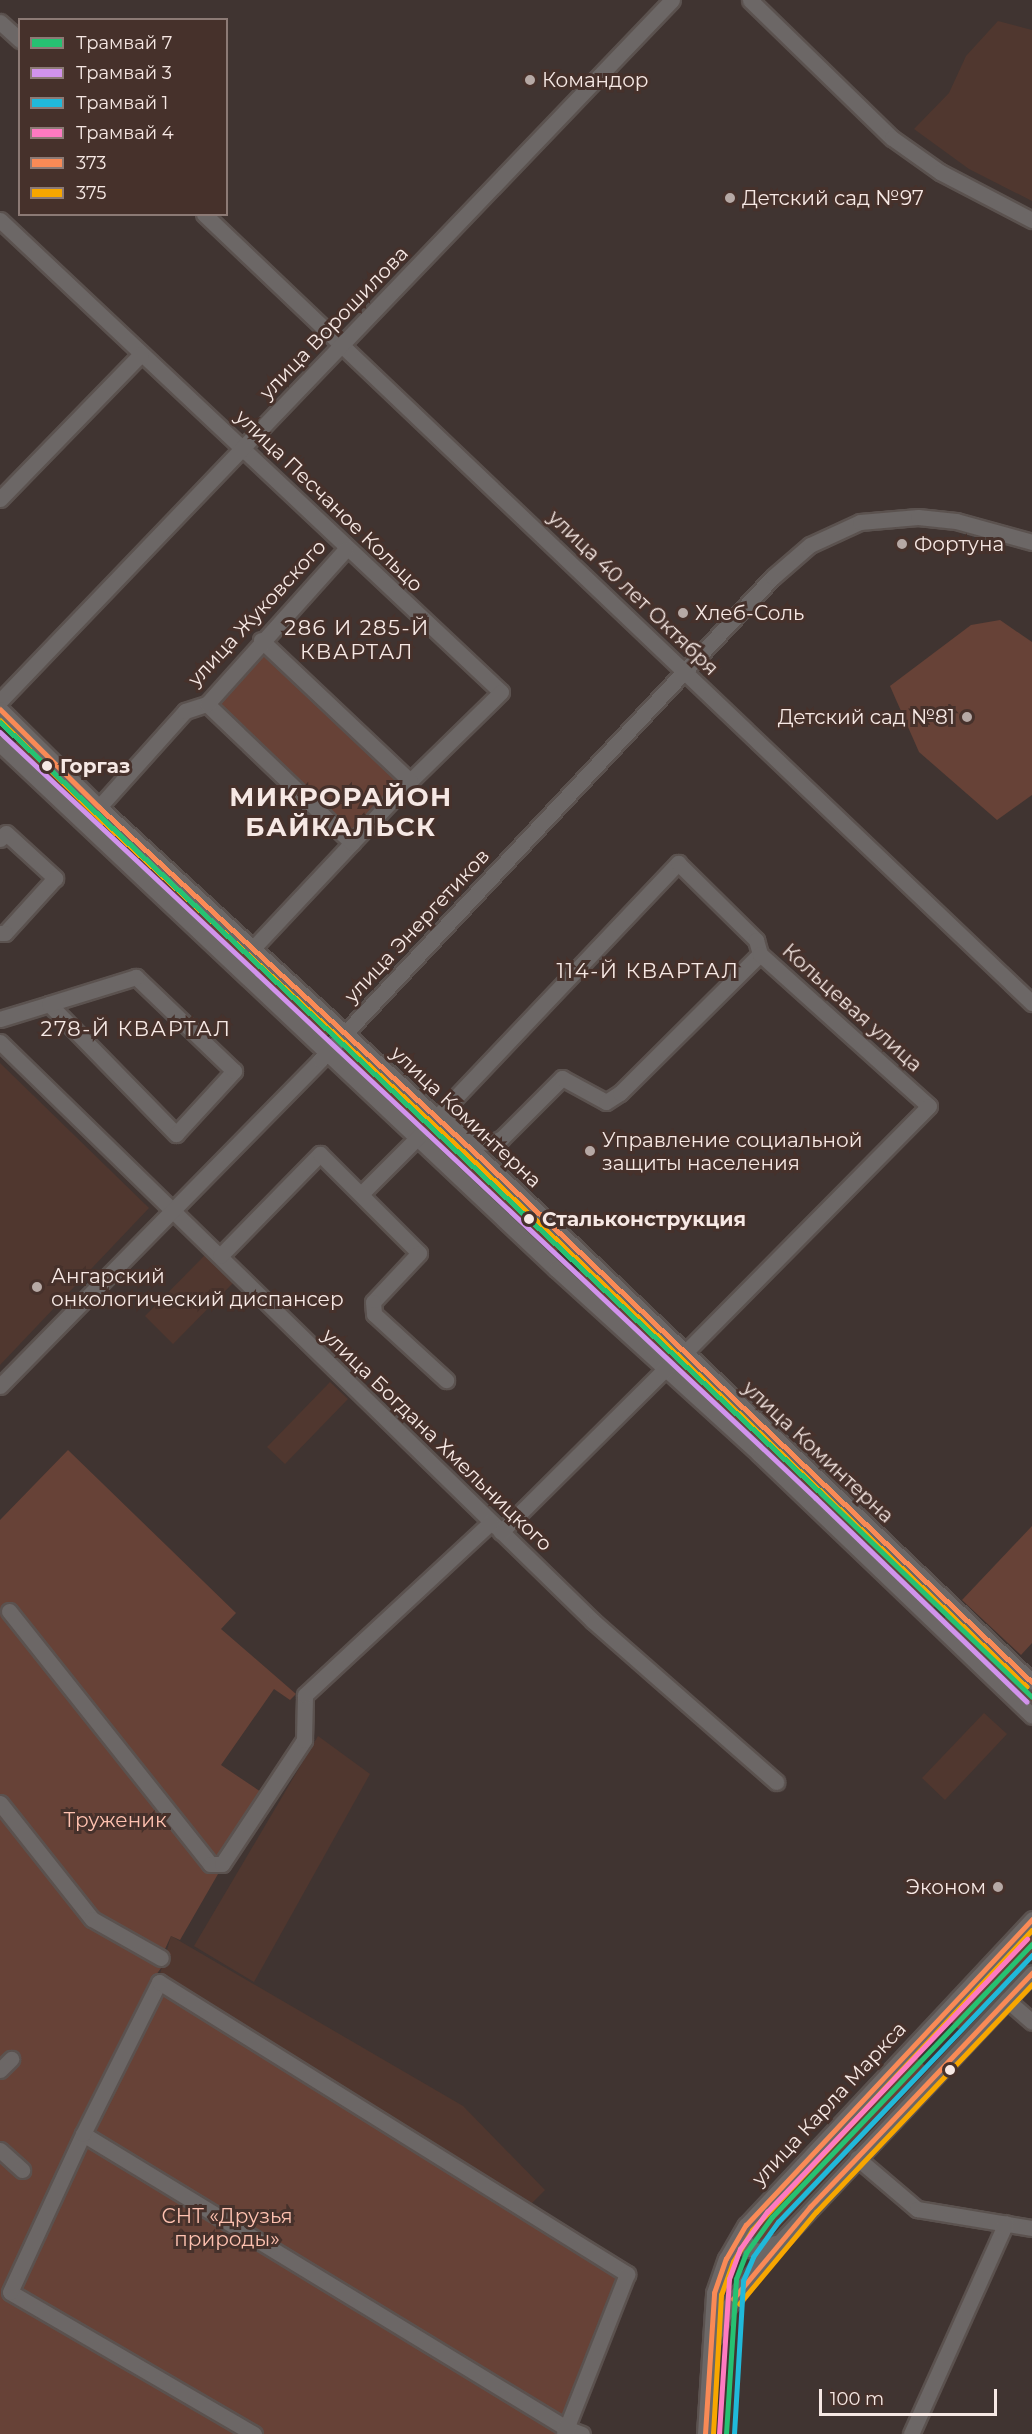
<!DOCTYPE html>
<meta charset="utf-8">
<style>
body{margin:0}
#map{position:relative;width:1032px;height:2434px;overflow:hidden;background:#403431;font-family:Montserrat,sans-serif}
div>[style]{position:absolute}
.built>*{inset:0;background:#50372f}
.green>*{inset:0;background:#674237}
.roads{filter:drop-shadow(2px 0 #5b524f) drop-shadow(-2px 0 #5b524f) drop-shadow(0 2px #5b524f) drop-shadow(0 -2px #5b524f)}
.minor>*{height:15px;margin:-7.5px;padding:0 7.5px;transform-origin:7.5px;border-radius:7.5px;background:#6c6766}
.bus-1>*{height:4.5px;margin:-2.25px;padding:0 2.25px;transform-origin:2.25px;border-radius:2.25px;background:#f98a56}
.bus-2>*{height:4.5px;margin:-2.25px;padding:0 2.25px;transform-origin:2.25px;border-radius:2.25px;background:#f7a600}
.tram-1>*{height:4.5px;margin:-2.25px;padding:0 2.25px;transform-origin:2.25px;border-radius:2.25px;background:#26c172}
.tram-2>*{height:4.5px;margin:-2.25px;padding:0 2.25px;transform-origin:2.25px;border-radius:2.25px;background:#d193ec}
.tram-3>*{height:4.5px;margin:-2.25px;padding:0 2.25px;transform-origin:2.25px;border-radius:2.25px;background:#20b9da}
.tram-4>*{height:4.5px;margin:-2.25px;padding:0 2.25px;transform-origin:2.25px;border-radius:2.25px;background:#fe7ac1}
.dots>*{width:16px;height:16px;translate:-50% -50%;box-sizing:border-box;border:3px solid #46312b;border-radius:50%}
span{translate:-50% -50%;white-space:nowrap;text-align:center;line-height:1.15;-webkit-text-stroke:6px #46312b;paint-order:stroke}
.poi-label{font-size:20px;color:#f6e8e4}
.left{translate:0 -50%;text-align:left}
.right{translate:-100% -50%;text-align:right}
.street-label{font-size:20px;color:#f6e8e4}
.stop-label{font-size:20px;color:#f6e8e4;font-weight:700}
.park-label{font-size:20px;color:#fec1b0}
.neighbourhood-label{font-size:21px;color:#f6e8e4;letter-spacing:1.5px}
.district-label{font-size:26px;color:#f6e8e4;font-weight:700;letter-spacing:1.5px}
.legend{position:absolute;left:18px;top:18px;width:210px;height:198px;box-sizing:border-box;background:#46312b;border:2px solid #8c7a75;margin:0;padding:8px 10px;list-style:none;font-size:18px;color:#f6e8e4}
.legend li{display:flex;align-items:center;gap:12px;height:30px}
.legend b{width:30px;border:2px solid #8c7a75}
.scale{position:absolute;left:819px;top:2389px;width:178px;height:27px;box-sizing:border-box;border:3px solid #f6e8e4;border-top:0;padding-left:8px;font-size:18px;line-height:21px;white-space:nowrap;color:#f6e8e4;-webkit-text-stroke:4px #46312b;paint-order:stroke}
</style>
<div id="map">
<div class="built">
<div style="clip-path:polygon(998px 21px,1032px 30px,1032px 201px,969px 169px,914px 129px,949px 93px,966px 56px)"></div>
<div style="clip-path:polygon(0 1063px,149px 1208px,0 1365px)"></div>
<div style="clip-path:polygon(206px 1254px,234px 1282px,173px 1344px,145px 1316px)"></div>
<div style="clip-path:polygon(330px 1382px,348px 1399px,285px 1464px,267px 1447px)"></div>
<div style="clip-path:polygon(984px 1713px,1007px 1734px,945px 1800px,922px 1778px)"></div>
<div style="clip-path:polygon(318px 1736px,370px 1774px,254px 1982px,194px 1946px)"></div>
<div style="clip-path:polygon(171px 1936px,463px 2106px,545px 2190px,528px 2207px,160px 1974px)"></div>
</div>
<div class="green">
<div style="clip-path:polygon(1000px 620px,1032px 642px,1032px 795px,997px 820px,919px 752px,890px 686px,971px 625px)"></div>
<div style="clip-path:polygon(262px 641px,410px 781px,352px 843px,207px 704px)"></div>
<div style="clip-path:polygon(21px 737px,332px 1031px,322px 1040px,11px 747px)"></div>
<div style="clip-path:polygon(346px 1042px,561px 1246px,552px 1257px,336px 1053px)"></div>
<div style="clip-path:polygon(583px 1267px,939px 1602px,929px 1612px,574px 1277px)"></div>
<div style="clip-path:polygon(68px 1450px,236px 1613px,221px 1629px,296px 1694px,290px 1700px,274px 1689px,221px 1765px,264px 1794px,180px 1940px,171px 1936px,165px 1949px,171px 1954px,156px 1975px,192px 1993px,471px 2168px,627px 2274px,569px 2434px,0 2434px,0 1520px)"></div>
<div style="clip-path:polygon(1032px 1526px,1032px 1643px,1021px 1655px,962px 1600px)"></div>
<div style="clip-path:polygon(950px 1612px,1032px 1689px,1032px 1709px,940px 1623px)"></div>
<div style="clip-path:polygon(1032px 1929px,1032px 1959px,962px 2032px,947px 2018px)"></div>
<div style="clip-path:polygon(913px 2054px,928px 2069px,760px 2247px,749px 2242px,751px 2226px)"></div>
</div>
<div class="roads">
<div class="minor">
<div style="left:750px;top:0;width:198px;rotate:44.2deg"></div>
<div style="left:892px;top:138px;width:59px;rotate:35.3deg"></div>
<div style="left:940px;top:172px;width:104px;rotate:27.6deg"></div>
<div style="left:0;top:22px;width:27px;rotate:42deg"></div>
<div style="left:204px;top:214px;width:1144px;rotate:43.62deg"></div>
<div style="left:0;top:220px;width:688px;rotate:43.29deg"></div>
<div style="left:501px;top:692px;width:127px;rotate:135.6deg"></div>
<div style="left:410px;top:781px;width:229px;rotate:133.2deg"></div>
<div style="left:0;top:499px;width:202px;rotate:-45.8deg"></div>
<div style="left:261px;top:640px;width:205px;rotate:43.4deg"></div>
<div style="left:0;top:701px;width:971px;rotate:-46.21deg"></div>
<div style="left:207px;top:704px;width:201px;rotate:43.8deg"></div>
<div style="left:0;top:709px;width:139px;rotate:44.7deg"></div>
<div style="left:99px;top:807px;width:519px;rotate:42.58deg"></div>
<div style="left:481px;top:1158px;width:760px;rotate:43.56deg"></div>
<div style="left:0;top:744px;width:765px;rotate:43.36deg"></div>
<div style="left:556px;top:1269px;width:275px;rotate:42.3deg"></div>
<div style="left:759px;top:1454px;width:378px;rotate:43.8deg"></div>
<div style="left:99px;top:807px;width:129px;rotate:-48.1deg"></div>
<div style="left:185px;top:711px;width:23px;rotate:-18deg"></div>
<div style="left:207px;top:704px;width:208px;rotate:-48.1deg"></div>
<div style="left:0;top:839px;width:8px;rotate:-45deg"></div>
<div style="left:6px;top:833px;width:67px;rotate:42.6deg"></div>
<div style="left:55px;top:878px;width:74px;rotate:132.3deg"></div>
<div style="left:5px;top:933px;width:5px;rotate:180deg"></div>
<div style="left:0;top:1019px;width:51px;rotate:-17deg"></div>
<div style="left:49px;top:1004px;width:182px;rotate:45.7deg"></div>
<div style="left:176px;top:1134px;width:86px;rotate:-47.4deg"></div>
<div style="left:234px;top:1071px;width:136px;rotate:-136.2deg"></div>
<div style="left:136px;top:977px;width:91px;rotate:162.8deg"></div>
<div style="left:0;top:1042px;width:829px;rotate:44.32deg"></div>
<div style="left:593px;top:1621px;width:244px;rotate:41.3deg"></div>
<div style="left:445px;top:1110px;width:45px;rotate:44.1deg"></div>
<div style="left:477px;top:1141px;width:14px;rotate:8deg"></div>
<div style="left:491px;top:1143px;width:12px;rotate:-24deg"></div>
<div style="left:502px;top:1138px;width:85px;rotate:-45deg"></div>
<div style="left:562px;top:1078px;width:50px;rotate:28.6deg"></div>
<div style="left:606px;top:1102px;width:17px;rotate:-33deg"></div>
<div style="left:620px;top:1093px;width:197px;rotate:-44.8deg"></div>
<div style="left:436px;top:1118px;width:352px;rotate:-46.5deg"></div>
<div style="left:678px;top:863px;width:110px;rotate:44.6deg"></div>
<div style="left:756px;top:940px;width:15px;rotate:74deg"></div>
<div style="left:760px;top:954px;width:227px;rotate:42deg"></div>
<div style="left:929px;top:1106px;width:350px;rotate:134.7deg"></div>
<div style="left:362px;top:1193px;width:81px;rotate:-45deg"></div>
<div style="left:220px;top:1256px;width:143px;rotate:-45.6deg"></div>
<div style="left:320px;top:1154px;width:140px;rotate:45deg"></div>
<div style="left:419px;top:1253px;width:67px;rotate:133.2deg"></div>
<div style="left:373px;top:1302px;width:12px;rotate:85deg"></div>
<div style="left:374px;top:1314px;width:98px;rotate:42.5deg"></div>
<div style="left:0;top:1386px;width:457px;rotate:-45.5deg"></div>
<div style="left:320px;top:1060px;width:662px;rotate:-46.84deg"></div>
<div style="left:773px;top:577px;width:49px;rotate:-40.9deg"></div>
<div style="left:810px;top:545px;width:55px;rotate:-24.7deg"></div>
<div style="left:860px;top:522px;width:58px;rotate:-4.9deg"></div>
<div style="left:918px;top:517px;width:38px;rotate:6deg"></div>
<div style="left:956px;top:521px;width:79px;rotate:15.4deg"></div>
<div style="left:501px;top:1532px;width:233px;rotate:-44.8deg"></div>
<div style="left:9px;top:1611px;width:323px;rotate:51.5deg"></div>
<div style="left:210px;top:1864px;width:12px"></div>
<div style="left:222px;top:1864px;width:149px;rotate:-56.5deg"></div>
<div style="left:304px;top:1740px;width:45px;rotate:-88.7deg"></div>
<div style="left:305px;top:1695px;width:254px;rotate:-42.9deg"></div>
<div style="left:0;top:1803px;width:148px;rotate:51.6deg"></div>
<div style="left:92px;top:1919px;width:79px;rotate:29.5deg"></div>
<div style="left:1007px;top:2000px;width:33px;rotate:41deg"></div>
<div style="left:0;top:2070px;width:16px;rotate:-45deg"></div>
<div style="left:83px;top:2134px;width:565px;rotate:31.33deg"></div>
<div style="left:566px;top:2428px;width:17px;rotate:21deg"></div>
<div style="left:0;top:2150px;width:30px;rotate:42deg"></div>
<div style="left:857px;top:2158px;width:79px;rotate:40.4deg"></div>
<div style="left:917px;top:2209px;width:117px;rotate:9.4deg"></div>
<div style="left:746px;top:2225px;width:12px;rotate:104deg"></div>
<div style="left:743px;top:2237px;width:13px;rotate:63deg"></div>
<div style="left:749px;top:2249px;width:11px;rotate:10deg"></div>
<div style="left:760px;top:2251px;width:17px;rotate:-28deg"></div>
<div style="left:713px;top:2338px;width:31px;rotate:-65deg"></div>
<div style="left:726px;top:2310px;width:59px;rotate:-53.9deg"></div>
<div style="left:761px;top:2262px;width:396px;rotate:-46.8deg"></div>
<div style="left:254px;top:2434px;width:282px;rotate:-149.8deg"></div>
<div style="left:10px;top:2292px;width:174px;rotate:-65.2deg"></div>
<div style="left:83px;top:2134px;width:170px;rotate:-63.4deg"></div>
<div style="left:159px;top:1982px;width:552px;rotate:31.96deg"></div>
<div style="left:627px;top:2274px;width:172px;rotate:111.5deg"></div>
<div style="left:705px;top:2434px;width:141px;rotate:-86.3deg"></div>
<div style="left:714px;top:2293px;width:36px;rotate:-71deg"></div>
<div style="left:726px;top:2259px;width:39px;rotate:-60deg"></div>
<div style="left:746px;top:2225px;width:419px;rotate:-46.9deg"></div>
<div style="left:911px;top:2434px;width:231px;rotate:-65.8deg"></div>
</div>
</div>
<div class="bus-1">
<div style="left:0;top:709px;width:139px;rotate:44.7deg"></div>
<div style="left:99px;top:807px;width:519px;rotate:42.58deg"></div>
<div style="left:481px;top:1158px;width:760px;rotate:43.56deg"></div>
<div style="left:733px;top:2299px;width:120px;rotate:-50.1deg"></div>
<div style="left:810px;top:2207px;width:323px;rotate:-46.5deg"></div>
<div style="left:705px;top:2434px;width:141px;rotate:-86.3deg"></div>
<div style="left:714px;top:2293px;width:36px;rotate:-71deg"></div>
<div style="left:726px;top:2259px;width:39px;rotate:-60deg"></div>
<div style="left:746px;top:2225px;width:419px;rotate:-46.9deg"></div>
</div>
<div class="bus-2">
<div style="left:0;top:720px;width:132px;rotate:44.7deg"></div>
<div style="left:94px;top:813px;width:518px;rotate:42.5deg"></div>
<div style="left:476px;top:1163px;width:760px;rotate:43.56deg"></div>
<div style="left:739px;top:2304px;width:120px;rotate:-50.1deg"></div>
<div style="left:816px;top:2212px;width:314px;rotate:-46.5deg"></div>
<div style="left:713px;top:2434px;width:139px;rotate:-86.7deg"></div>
<div style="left:721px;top:2295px;width:35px;rotate:-70deg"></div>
<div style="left:733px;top:2262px;width:37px;rotate:-59deg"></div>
<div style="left:752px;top:2230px;width:410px;rotate:-47deg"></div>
</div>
<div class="tram-1">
<div style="left:0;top:722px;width:1126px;rotate:43.2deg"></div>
<div style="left:821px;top:1493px;width:293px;rotate:44deg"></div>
<div style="left:726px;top:2434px;width:155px;rotate:-86.3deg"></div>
<div style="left:736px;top:2279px;width:28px;rotate:-69deg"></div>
<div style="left:746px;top:2253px;width:44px;rotate:-54.2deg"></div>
<div style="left:772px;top:2217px;width:377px;rotate:-46.4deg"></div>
</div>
<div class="tram-2">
<div style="left:0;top:732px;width:1119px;rotate:43.19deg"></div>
<div style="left:816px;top:1498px;width:293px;rotate:44deg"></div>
</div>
<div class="tram-3">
<div style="left:734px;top:2434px;width:153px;rotate:-86.6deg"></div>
<div style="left:743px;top:2281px;width:26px;rotate:-67deg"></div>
<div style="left:753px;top:2257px;width:43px;rotate:-54.5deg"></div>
<div style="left:778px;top:2222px;width:369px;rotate:-46.4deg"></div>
</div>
<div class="tram-4">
<div style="left:719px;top:2434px;width:155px;rotate:-86.3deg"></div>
<div style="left:729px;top:2279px;width:32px;rotate:-70deg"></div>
<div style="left:740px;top:2249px;width:46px;rotate:-53.9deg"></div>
<div style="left:767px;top:2212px;width:377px;rotate:-46.4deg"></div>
</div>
<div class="dots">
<div style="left:530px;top:80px;background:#b6a9a5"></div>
<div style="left:730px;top:198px;background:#b6a9a5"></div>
<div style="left:902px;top:544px;background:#b6a9a5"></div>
<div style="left:683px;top:613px;background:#b6a9a5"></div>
<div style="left:967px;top:717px;background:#b6a9a5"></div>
<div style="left:47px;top:766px;background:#f6e8e4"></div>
<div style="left:590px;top:1151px;background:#b6a9a5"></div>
<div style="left:529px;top:1219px;background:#f6e8e4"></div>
<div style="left:37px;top:1287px;background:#b6a9a5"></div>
<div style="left:998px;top:1887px;background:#b6a9a5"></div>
<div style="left:950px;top:2070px;background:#f6e8e4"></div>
</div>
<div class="poi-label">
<span class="left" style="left:542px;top:80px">Командор</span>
<span class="left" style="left:742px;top:198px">Детский сад №97</span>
<span class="left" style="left:914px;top:544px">Фортуна</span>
<span class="left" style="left:695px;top:613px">Хлеб-Соль</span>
<span class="right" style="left:955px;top:717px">Детский сад №81</span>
<span class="left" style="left:602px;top:1152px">Управление социальной<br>защиты населения</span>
<span class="left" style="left:51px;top:1288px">Ангарский<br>онкологический диспансер</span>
<span class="right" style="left:986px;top:1887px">Эконом</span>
</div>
<div class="street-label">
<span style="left:334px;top:323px;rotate:-46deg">улица Ворошилова</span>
<span style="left:329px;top:501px;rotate:44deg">улица Песчаное Кольцо</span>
<span style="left:633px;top:593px;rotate:44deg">улица 40 лет Октября</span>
<span style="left:257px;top:613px;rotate:-47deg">улица Жуковского</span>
<span style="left:417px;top:926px;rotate:-47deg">улица Энергетиков</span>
<span style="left:852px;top:1008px;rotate:42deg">Кольцевая улица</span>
<span style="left:466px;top:1117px;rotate:43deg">улица Коминтерна</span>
<span style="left:437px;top:1440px;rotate:44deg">улица Богдана Хмельницкого</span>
<span style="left:818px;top:1452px;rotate:43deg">улица Коминтерна</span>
<span style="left:829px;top:2104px;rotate:-47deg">улица Карла Маркса</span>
</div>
<div class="stop-label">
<span class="left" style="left:60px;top:766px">Горгаз</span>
<span class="left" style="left:542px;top:1219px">Стальконструкция</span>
</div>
<div class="park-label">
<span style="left:115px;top:1820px">Труженик</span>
<span style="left:227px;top:2228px">СНТ «Друзья<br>природы»</span>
</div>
<div class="neighbourhood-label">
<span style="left:357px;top:640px">286 И 285-Й<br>КВАРТАЛ</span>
<span style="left:648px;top:971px">114-Й КВАРТАЛ</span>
<span style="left:136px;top:1029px">278-Й КВАРТАЛ</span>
</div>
<div class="district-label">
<span style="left:341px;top:813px">МИКРОРАЙОН<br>БАЙКАЛЬСК</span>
</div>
<ul class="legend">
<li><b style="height:8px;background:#26c172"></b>Трамвай 7</li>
<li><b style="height:8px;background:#d193ec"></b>Трамвай 3</li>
<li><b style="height:8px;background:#20b9da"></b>Трамвай 1</li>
<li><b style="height:8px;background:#fe7ac1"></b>Трамвай 4</li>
<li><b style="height:8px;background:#f98a56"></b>373</li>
<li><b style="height:8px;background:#f7a600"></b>375</li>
</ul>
<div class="scale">100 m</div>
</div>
